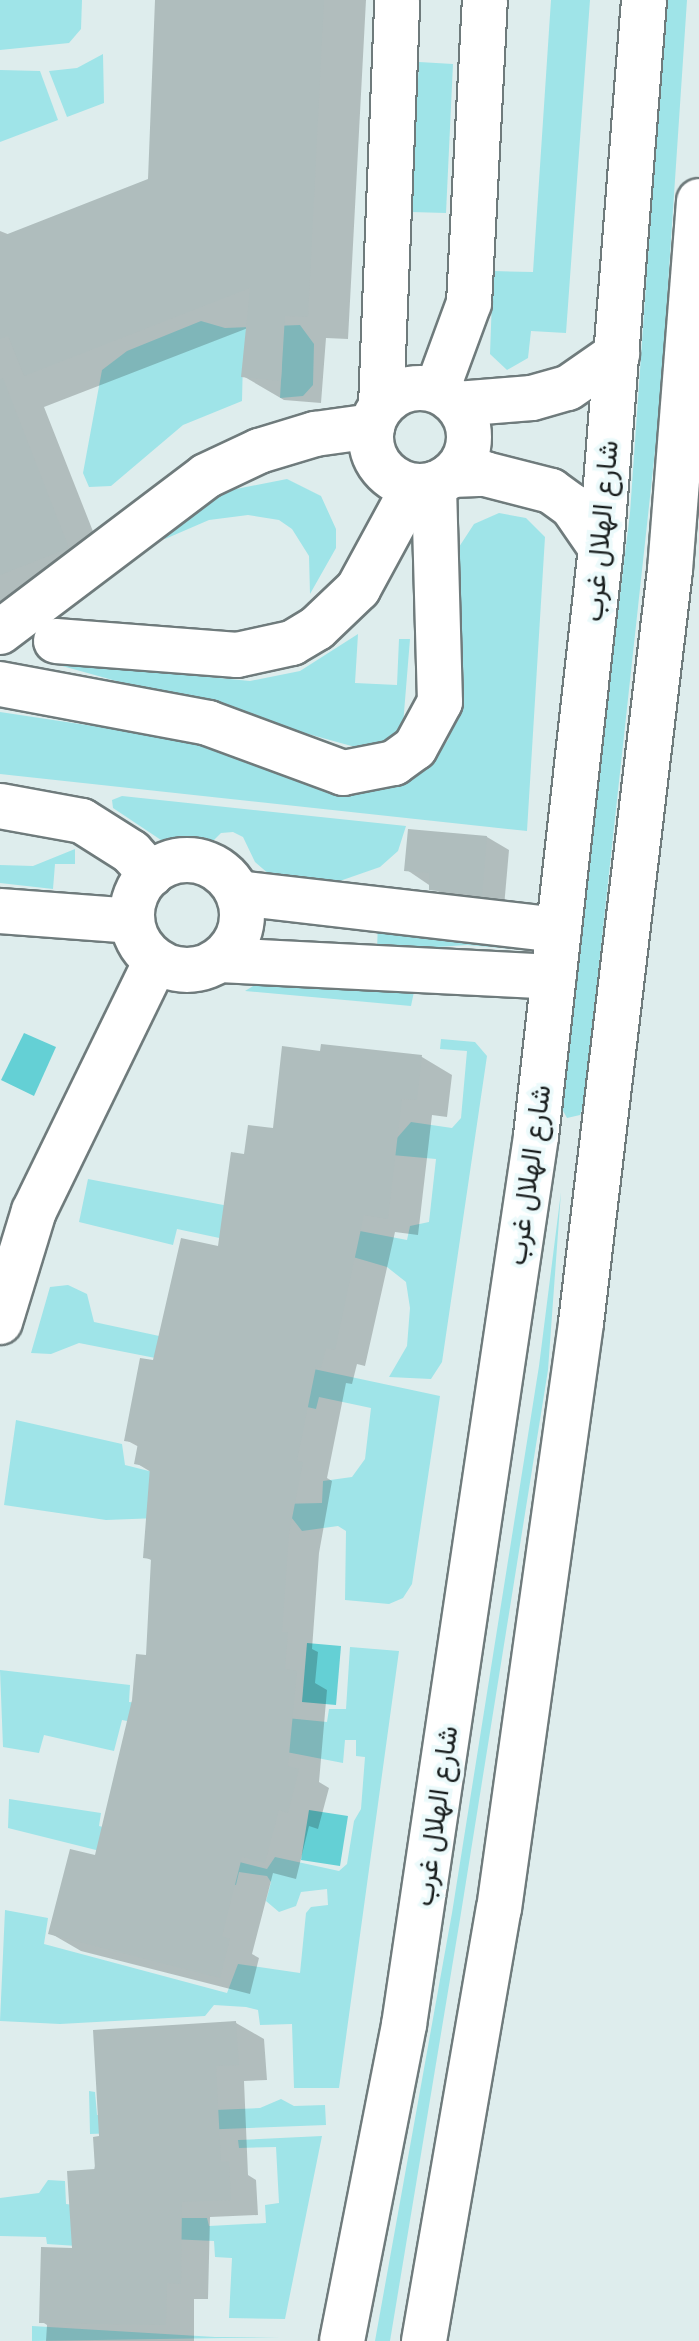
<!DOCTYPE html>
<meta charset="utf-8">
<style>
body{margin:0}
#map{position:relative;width:699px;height:2341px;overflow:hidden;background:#deeded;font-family:"Varela Round",Vazirmatn,sans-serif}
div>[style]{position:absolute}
.green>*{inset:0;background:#9fe4e8}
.water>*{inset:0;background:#64d0d5}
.shadow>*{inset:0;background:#0003}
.building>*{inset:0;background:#afbdbd}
.roads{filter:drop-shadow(2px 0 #6f7b7c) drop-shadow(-2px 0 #6f7b7c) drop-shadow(0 2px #6f7b7c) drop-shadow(0 -2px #6f7b7c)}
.minor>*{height:44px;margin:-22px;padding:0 22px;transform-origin:22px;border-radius:22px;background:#fff}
.minor>.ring{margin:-22px;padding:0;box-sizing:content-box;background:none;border:44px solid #fff;border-radius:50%}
.major>*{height:44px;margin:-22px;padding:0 22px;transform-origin:22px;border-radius:22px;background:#fff}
span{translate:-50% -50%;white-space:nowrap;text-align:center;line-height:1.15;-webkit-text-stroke:8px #ecfafb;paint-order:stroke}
.street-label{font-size:28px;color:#191e1e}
</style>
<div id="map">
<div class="green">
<div style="clip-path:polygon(0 0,82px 0,81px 29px,69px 43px,0 50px)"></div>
<div style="clip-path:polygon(551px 0,590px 0,566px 333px,531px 331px,528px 358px,507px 370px,490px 354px,493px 271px,533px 272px)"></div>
<div style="clip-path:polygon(666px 0,687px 0,660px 405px,584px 1103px,580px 1115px,567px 1118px,558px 1102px,630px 513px)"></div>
<div style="clip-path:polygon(103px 54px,104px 103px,67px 117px,49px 71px,77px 68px)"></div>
<div style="clip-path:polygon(419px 62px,453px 64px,446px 213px,411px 212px)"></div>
<div style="clip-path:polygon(0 70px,40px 71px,58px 120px,0 142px)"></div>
<div style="clip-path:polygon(201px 321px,225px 328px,300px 325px,314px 344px,313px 385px,303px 396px,280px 398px,282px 362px,243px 358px,242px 401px,183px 425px,111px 486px,89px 487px,83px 473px,102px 370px,127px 351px)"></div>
<div style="clip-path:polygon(287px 479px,321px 496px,336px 529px,336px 548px,310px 594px,309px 556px,292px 529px,279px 520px,248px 515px,209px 520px,165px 539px,160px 529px,189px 508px,231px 490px)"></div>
<div style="clip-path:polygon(499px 513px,526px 518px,545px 537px,527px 831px,0 774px,0 712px,186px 740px,318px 784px,433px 760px,448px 740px,464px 693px,459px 547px,474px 524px)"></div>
<div style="clip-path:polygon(358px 634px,355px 683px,397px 685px,399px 639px,410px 639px,403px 725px,396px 745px,366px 750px,44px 661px,250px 681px,300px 671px)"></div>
<div style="clip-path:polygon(122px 796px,406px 826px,398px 851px,380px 867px,334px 883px,270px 875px,255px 862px,243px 837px,233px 832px,221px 833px,201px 853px,173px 848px,113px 808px,112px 800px)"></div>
<div style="clip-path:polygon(75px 849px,75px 864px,55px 864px,53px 889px,0 883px,0 865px,33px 866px)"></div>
<div style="clip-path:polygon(378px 920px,528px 938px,526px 950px,467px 945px,377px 951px)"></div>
<div style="clip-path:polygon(258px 983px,415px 987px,411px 1006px,245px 991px)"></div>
<div style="clip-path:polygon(441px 1039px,475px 1042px,487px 1056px,442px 1362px,431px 1379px,389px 1377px,407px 1346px,410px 1308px,406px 1282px,387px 1267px,329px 1250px,324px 1260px,177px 1229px,173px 1245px,79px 1222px,88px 1179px,407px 1240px,410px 1226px,429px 1222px,436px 1159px,392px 1155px,397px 1138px,411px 1122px,452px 1128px,461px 1118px,467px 1051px,440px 1049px)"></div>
<div style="clip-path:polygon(561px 1192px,548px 1370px,461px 1913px,390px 2341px,375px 2341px,452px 1913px,539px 1366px)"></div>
<div style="clip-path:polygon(68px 1285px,87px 1294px,94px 1322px,440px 1396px,412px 1584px,403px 1598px,389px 1604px,345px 1600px,346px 1531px,338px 1526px,302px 1531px,288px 1513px,106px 1520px,4px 1505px,16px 1420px,122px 1444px,125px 1465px,280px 1504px,322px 1503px,323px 1481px,352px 1477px,365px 1459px,371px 1408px,319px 1397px,316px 1409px,307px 1407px,308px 1388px,79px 1343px,51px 1354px,31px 1353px,50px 1287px)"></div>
<div style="clip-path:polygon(350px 1647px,399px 1651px,339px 2088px,294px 2088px,292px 2024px,260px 2025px,258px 2010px,246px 2007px,214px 2005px,205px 2016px,60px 2024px,0 2021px,5px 1910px,48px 1918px,44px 1944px,227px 1993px,238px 1964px,300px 1973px,306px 1913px,311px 1907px,328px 1905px,327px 1889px,301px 1892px,296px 1906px,279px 1912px,266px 1901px,271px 1882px,267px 1876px,239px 1872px,236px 1885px,8px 1828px,9px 1799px,101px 1813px,99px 1826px,267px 1869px,275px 1857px,339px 1871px,347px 1864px,354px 1821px,361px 1809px,365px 1757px,356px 1756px,356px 1740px,345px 1740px,343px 1763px,122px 1720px,114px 1751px,44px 1735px,39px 1753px,3px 1747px,0 1670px,130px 1685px,129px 1702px,327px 1722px,329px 1709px,346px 1709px)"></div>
<div style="clip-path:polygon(89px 2091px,95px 2092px,97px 2115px,260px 2108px,281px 2099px,294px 2106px,325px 2105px,326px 2125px,90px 2134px)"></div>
<div style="clip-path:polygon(322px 2136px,285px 2319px,229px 2318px,232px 2258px,215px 2257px,214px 2241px,149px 2238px,77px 2246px,47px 2244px,46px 2237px,0 2236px,0 2198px,39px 2193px,48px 2180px,65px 2181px,66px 2204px,164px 2218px,207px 2218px,209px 2226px,266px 2223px,265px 2205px,279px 2203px,276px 2147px,239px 2148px,238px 2140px)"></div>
<div style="clip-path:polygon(32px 2326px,215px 2337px,280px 2337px,32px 2341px)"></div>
</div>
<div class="water">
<div style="clip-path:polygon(24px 1033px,56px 1047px,34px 1096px,1px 1080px)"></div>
<div style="clip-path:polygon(307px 1643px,341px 1646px,336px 1705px,302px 1702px)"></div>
<div style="clip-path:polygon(309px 1810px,348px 1816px,340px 1866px,301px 1860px)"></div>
</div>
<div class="shadow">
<div style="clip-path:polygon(158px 0,366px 0,348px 339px,326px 338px,321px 403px,284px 400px,243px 376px,248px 328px,44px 407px,109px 572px,0 614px,0 231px,10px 235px,150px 181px)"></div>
<div style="clip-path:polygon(487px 837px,509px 850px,504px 907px,454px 902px,407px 870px)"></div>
<div style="clip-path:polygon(322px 1053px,422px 1057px,452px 1075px,447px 1117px,432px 1115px,418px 1235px,395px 1232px,365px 1366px,357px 1364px,352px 1384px,346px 1383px,327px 1478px,332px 1481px,319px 1553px,312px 1649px,318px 1652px,315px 1683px,327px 1690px,319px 1782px,329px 1788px,318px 1829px,309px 1826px,296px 1879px,273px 1873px,252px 1954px,259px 1958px,250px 1994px,81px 1951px,50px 1933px,96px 1857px,148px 1658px,153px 1561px,145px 1557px,151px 1472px,136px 1463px,139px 1447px,126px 1440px,155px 1363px,220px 1248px,246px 1156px,274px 1131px)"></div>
<div style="clip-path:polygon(236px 2023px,264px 2039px,267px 2080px,244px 2081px,248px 2175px,256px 2180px,258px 2215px,210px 2217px,208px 2299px,194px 2299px,194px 2341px,46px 2341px,47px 2325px,41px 2321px,74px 2250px,102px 2138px)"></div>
</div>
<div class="building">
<div style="clip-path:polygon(155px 0,324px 0,308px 317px,285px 316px,281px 381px,241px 377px,250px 288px,24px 376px,8px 336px,0 339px,0 237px,148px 179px)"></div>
<div style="clip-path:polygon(3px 378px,69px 548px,0 575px,0 379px)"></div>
<div style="clip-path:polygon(408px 829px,487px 836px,482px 896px,429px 890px,429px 873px,404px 871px)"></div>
<div style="clip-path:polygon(321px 1044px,422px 1055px,417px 1100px,402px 1099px,388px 1219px,364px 1215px,335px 1350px,326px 1348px,321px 1368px,316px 1367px,297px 1461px,303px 1462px,289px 1534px,282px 1632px,288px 1632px,285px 1669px,297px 1671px,288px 1766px,299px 1769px,288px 1813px,279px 1810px,265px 1863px,242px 1857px,222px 1936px,230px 1939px,220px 1978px,48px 1934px,70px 1849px,95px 1855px,132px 1700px,136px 1654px,146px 1655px,151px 1559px,143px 1558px,150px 1467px,134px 1464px,138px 1443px,124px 1441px,140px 1358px,153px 1360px,181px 1238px,218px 1246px,231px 1152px,244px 1154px,248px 1125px,273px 1128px,282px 1046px,320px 1051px)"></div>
<div style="clip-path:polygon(236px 2021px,239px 2065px,216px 2066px,221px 2162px,229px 2161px,231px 2200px,182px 2202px,181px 2284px,167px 2283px,166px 2325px,39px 2323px,41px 2247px,72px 2248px,67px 2171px,95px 2169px,93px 2137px,99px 2136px,93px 2030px)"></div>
</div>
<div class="roads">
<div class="minor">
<div class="ring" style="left:371px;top:388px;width:54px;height:54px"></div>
<div style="left:437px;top:390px;width:93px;rotate:-69.8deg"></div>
<div style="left:469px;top:303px;width:303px;rotate:-87deg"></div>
<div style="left:457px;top:404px;width:75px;rotate:-4.6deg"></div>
<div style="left:532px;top:398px;width:37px;rotate:-16deg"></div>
<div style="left:568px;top:388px;width:60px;rotate:-34.8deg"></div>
<div style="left:381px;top:406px;width:406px;rotate:-87.7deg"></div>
<div style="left:451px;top:475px;width:34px;rotate:-2deg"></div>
<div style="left:485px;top:474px;width:68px;rotate:14.4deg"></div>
<div style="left:551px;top:491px;width:26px;rotate:36deg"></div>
<div style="left:572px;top:506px;width:51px;rotate:55.4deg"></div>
<div style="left:0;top:632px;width:258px;rotate:-37.1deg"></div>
<div style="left:206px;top:476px;width:59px;rotate:-25.3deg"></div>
<div style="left:259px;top:451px;width:59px;rotate:-16.9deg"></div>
<div style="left:315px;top:434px;width:58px;rotate:-8deg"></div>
<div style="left:56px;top:641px;width:182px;rotate:4.4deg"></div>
<div style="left:237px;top:655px;width:56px;rotate:-12.3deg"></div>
<div style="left:292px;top:643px;width:29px;rotate:-31deg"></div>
<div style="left:317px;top:628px;width:57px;rotate:-43.6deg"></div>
<div style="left:358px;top:589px;width:117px;rotate:-61.5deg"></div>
<div style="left:0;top:684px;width:212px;rotate:10.6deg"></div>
<div style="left:208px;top:723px;width:144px;rotate:20.3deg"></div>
<div style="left:343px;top:773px;width:52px;rotate:-11.1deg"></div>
<div style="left:394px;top:763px;width:26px;rotate:-36deg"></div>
<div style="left:415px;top:748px;width:52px;rotate:-61.5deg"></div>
<div style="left:440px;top:702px;width:218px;rotate:-91.6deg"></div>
<div style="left:0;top:806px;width:83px;rotate:10.4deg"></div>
<div style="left:82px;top:821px;width:58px;rotate:32.3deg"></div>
<div style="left:131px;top:852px;width:30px;rotate:48deg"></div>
<div class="ring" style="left:132px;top:860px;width:66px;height:66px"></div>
<div style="left:238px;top:893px;width:323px;rotate:6.6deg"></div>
<div style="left:0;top:911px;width:132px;rotate:4.3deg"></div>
<div style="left:220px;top:960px;width:334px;rotate:2.9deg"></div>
<div style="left:0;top:1322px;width:116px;rotate:-73deg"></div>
<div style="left:34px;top:1211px;width:278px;rotate:-64deg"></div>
</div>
<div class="major">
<div style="left:342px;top:2341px;width:322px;rotate:-78.9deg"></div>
<div style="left:404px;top:2025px;width:899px;rotate:-81.55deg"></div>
<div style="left:536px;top:1136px;width:592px;rotate:-83.69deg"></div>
<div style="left:601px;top:548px;width:550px;rotate:-85.51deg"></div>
<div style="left:424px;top:2341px;width:438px;rotate:-80.2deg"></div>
<div style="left:499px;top:1909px;width:592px;rotate:-82.03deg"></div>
<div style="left:581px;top:1323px;width:758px;rotate:-83.26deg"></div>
<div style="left:670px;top:570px;width:370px;rotate:-85.5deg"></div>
</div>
</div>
<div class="street-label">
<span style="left:601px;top:531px;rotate:-85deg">شارع الهلال غرب</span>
<span style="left:529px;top:1175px;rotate:-82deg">شارع الهلال غرب</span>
<span style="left:436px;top:1816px;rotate:-82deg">شارع الهلال غرب</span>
</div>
</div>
